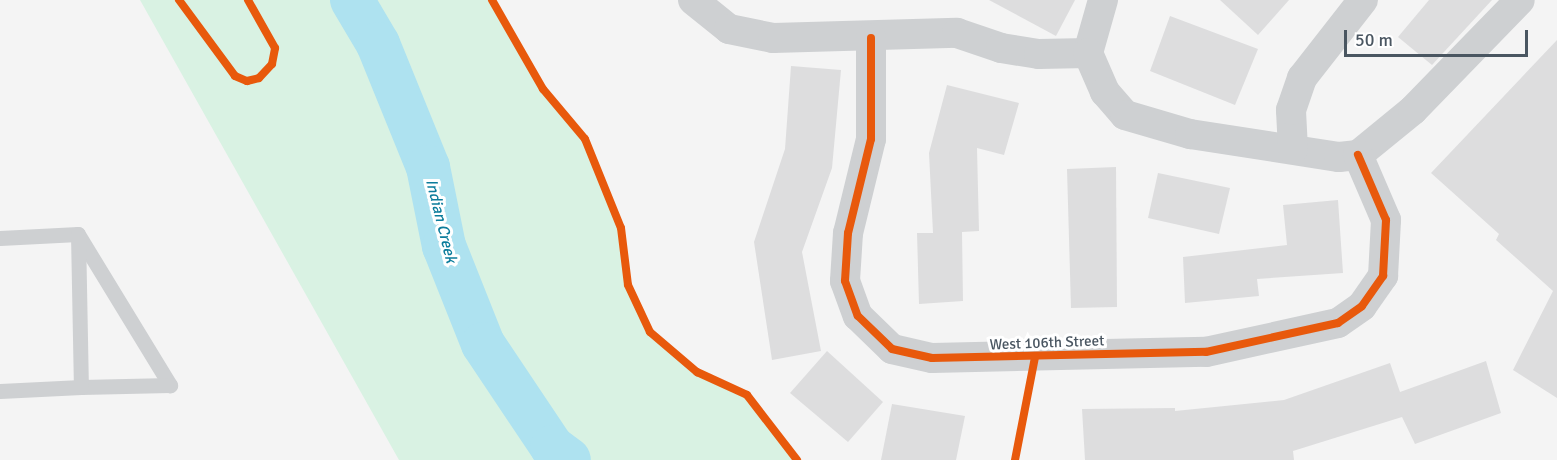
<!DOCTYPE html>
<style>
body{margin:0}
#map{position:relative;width:1557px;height:460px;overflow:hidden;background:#f4f4f4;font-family:Signika,sans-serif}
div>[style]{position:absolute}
.green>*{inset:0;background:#d9f2e3}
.river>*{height:44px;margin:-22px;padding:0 22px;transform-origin:22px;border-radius:22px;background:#aee2f0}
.building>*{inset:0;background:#ddddde}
.lane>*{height:15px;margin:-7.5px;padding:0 7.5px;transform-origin:7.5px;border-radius:7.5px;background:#ced0d2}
.street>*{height:30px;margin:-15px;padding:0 15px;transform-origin:15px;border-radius:15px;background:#ced0d2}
.cycleway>*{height:8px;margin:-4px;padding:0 4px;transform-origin:4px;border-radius:4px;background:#e8590c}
span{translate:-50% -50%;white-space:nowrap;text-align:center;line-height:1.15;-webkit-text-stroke:6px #fff;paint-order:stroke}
.street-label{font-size:15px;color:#4a5661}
.water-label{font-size:16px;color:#0c7c9b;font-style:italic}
.scale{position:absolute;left:1344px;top:30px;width:184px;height:27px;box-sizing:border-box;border:3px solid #4a5661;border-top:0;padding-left:8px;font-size:18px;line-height:21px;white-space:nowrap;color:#4a5661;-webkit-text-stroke:4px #fff;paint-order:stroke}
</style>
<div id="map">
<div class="green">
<div style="clip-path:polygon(140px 0,492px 0,543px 89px,585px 139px,621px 228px,628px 285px,650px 332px,697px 372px,747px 395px,797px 460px,399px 460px)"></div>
</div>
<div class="river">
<div style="left:352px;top:0;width:51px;rotate:59.4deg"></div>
<div style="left:378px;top:44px;width:133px;rotate:67.9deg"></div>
<div style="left:428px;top:167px;width:81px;rotate:78.6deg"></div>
<div style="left:444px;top:246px;width:105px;rotate:68.3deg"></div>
<div style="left:483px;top:344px;width:124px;rotate:56.2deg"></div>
<div style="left:552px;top:447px;width:21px;rotate:37deg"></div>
</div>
<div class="building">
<div style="clip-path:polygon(989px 0,1075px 0,1056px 36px)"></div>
<div style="clip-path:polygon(1220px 0,1289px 0,1258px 35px)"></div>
<div style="clip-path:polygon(1429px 0,1492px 0,1432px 65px,1398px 37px)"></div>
<div style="clip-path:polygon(1170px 16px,1258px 49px,1235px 105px,1150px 71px)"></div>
<div style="clip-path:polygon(1557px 40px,1557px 398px,1513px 370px,1553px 291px,1496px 240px,1499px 234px,1431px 173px)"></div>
<div style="clip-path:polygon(791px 66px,841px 70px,832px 168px,802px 252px,821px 351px,772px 360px,754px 242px,785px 149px)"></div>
<div style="clip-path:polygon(947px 85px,1019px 103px,1004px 155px,977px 148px,979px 231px,962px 232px,963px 301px,919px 304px,917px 233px,933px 233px,929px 153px)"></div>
<div style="clip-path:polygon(1116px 167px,1117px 307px,1071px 308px,1067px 169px)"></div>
<div style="clip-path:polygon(1158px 173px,1230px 188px,1219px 234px,1148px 218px)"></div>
<div style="clip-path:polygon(1338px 200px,1343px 273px,1257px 279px,1259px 296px,1185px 303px,1183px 257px,1287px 245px,1283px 205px)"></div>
<div style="clip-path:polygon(827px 351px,883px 402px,848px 442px,790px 393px)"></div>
<div style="clip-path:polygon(1486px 361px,1501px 413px,1415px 444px,1402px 417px,1293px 451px,1294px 460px,1085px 460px,1082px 409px,1175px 408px,1175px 411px,1284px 400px,1390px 363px,1400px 392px)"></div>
<div style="clip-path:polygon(892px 404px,965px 416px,956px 460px,881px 460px)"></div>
</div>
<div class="lane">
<div style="left:79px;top:236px;width:175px;rotate:58.6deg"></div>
<div style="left:170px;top:385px;width:89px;rotate:178.7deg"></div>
<div style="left:0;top:238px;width:78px;rotate:-2.9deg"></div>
<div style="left:78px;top:234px;width:153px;rotate:88.9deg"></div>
<div style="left:81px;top:387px;width:81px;rotate:177.2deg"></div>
</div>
<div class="street">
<div style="left:693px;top:0;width:46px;rotate:38.9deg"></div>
<div style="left:729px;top:29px;width:45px;rotate:11.6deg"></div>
<div style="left:773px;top:38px;width:184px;rotate:-1.6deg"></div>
<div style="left:957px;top:33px;width:46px;rotate:18.8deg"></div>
<div style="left:1001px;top:48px;width:38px;rotate:9deg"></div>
<div style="left:1039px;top:54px;width:49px;rotate:-1.2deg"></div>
<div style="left:1103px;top:0;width:55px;rotate:105.8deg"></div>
<div style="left:1088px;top:53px;width:43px;rotate:66.4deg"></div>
<div style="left:1105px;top:92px;width:30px;rotate:49deg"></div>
<div style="left:1125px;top:115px;width:68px;rotate:16.3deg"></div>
<div style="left:1190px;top:134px;width:151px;rotate:8.8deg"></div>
<div style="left:1339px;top:157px;width:19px;rotate:-6deg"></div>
<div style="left:1358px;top:155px;width:71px;rotate:-39.3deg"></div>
<div style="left:1413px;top:110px;width:153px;rotate:-45.8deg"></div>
<div style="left:871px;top:38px;width:101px;rotate:90deg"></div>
<div style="left:871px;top:139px;width:97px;rotate:103.7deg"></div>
<div style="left:848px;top:233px;width:48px;rotate:93.6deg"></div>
<div style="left:845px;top:281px;width:37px;rotate:70deg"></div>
<div style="left:858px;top:316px;width:47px;rotate:44.1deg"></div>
<div style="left:892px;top:349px;width:41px;rotate:12.7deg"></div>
<div style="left:932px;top:358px;width:274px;rotate:-1.3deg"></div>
<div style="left:1206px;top:352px;width:135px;rotate:-12.4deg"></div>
<div style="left:1338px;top:323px;width:29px;rotate:-35deg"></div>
<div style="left:1362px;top:306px;width:37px;rotate:-55deg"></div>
<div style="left:1383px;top:276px;width:56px;rotate:-86.9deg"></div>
<div style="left:1386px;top:220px;width:71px;rotate:-113.3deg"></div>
<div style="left:1293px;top:149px;width:39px;rotate:-93deg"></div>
<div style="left:1291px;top:110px;width:34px;rotate:-71deg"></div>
<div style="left:1302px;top:78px;width:99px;rotate:-52deg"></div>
</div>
<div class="cycleway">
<div style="left:179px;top:0;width:94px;rotate:53.6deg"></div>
<div style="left:235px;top:76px;width:13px;rotate:23deg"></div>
<div style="left:247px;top:81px;width:12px;rotate:-14deg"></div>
<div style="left:259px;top:78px;width:19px;rotate:-47deg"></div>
<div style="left:272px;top:64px;width:16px;rotate:-79deg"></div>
<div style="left:275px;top:48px;width:55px;rotate:-119.4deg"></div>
<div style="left:492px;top:0;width:103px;rotate:60.2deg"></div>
<div style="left:543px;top:89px;width:65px;rotate:50deg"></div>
<div style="left:585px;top:139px;width:96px;rotate:68deg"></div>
<div style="left:621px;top:228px;width:57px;rotate:83deg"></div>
<div style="left:628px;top:285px;width:52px;rotate:64.9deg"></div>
<div style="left:650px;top:332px;width:62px;rotate:40.4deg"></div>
<div style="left:697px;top:372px;width:55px;rotate:24.7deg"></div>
<div style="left:747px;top:395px;width:82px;rotate:52.4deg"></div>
<div style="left:871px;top:38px;width:101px;rotate:90deg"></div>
<div style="left:871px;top:139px;width:97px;rotate:103.7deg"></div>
<div style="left:848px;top:233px;width:48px;rotate:93.6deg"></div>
<div style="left:845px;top:281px;width:37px;rotate:70deg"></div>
<div style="left:858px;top:316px;width:47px;rotate:44.1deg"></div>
<div style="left:892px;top:349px;width:41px;rotate:12.7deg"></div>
<div style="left:932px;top:358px;width:274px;rotate:-1.3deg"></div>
<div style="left:1206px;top:352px;width:135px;rotate:-12.4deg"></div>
<div style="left:1338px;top:323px;width:29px;rotate:-35deg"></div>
<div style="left:1362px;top:306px;width:37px;rotate:-55deg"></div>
<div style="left:1383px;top:276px;width:56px;rotate:-86.9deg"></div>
<div style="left:1386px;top:220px;width:71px;rotate:-113.3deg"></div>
<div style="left:1015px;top:460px;width:105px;rotate:-79deg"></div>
</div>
<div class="street-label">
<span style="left:1047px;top:343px;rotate:-2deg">West 106th Street</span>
</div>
<div class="water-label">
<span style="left:441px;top:221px;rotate:76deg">Indian Creek</span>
</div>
<div class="scale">50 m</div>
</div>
